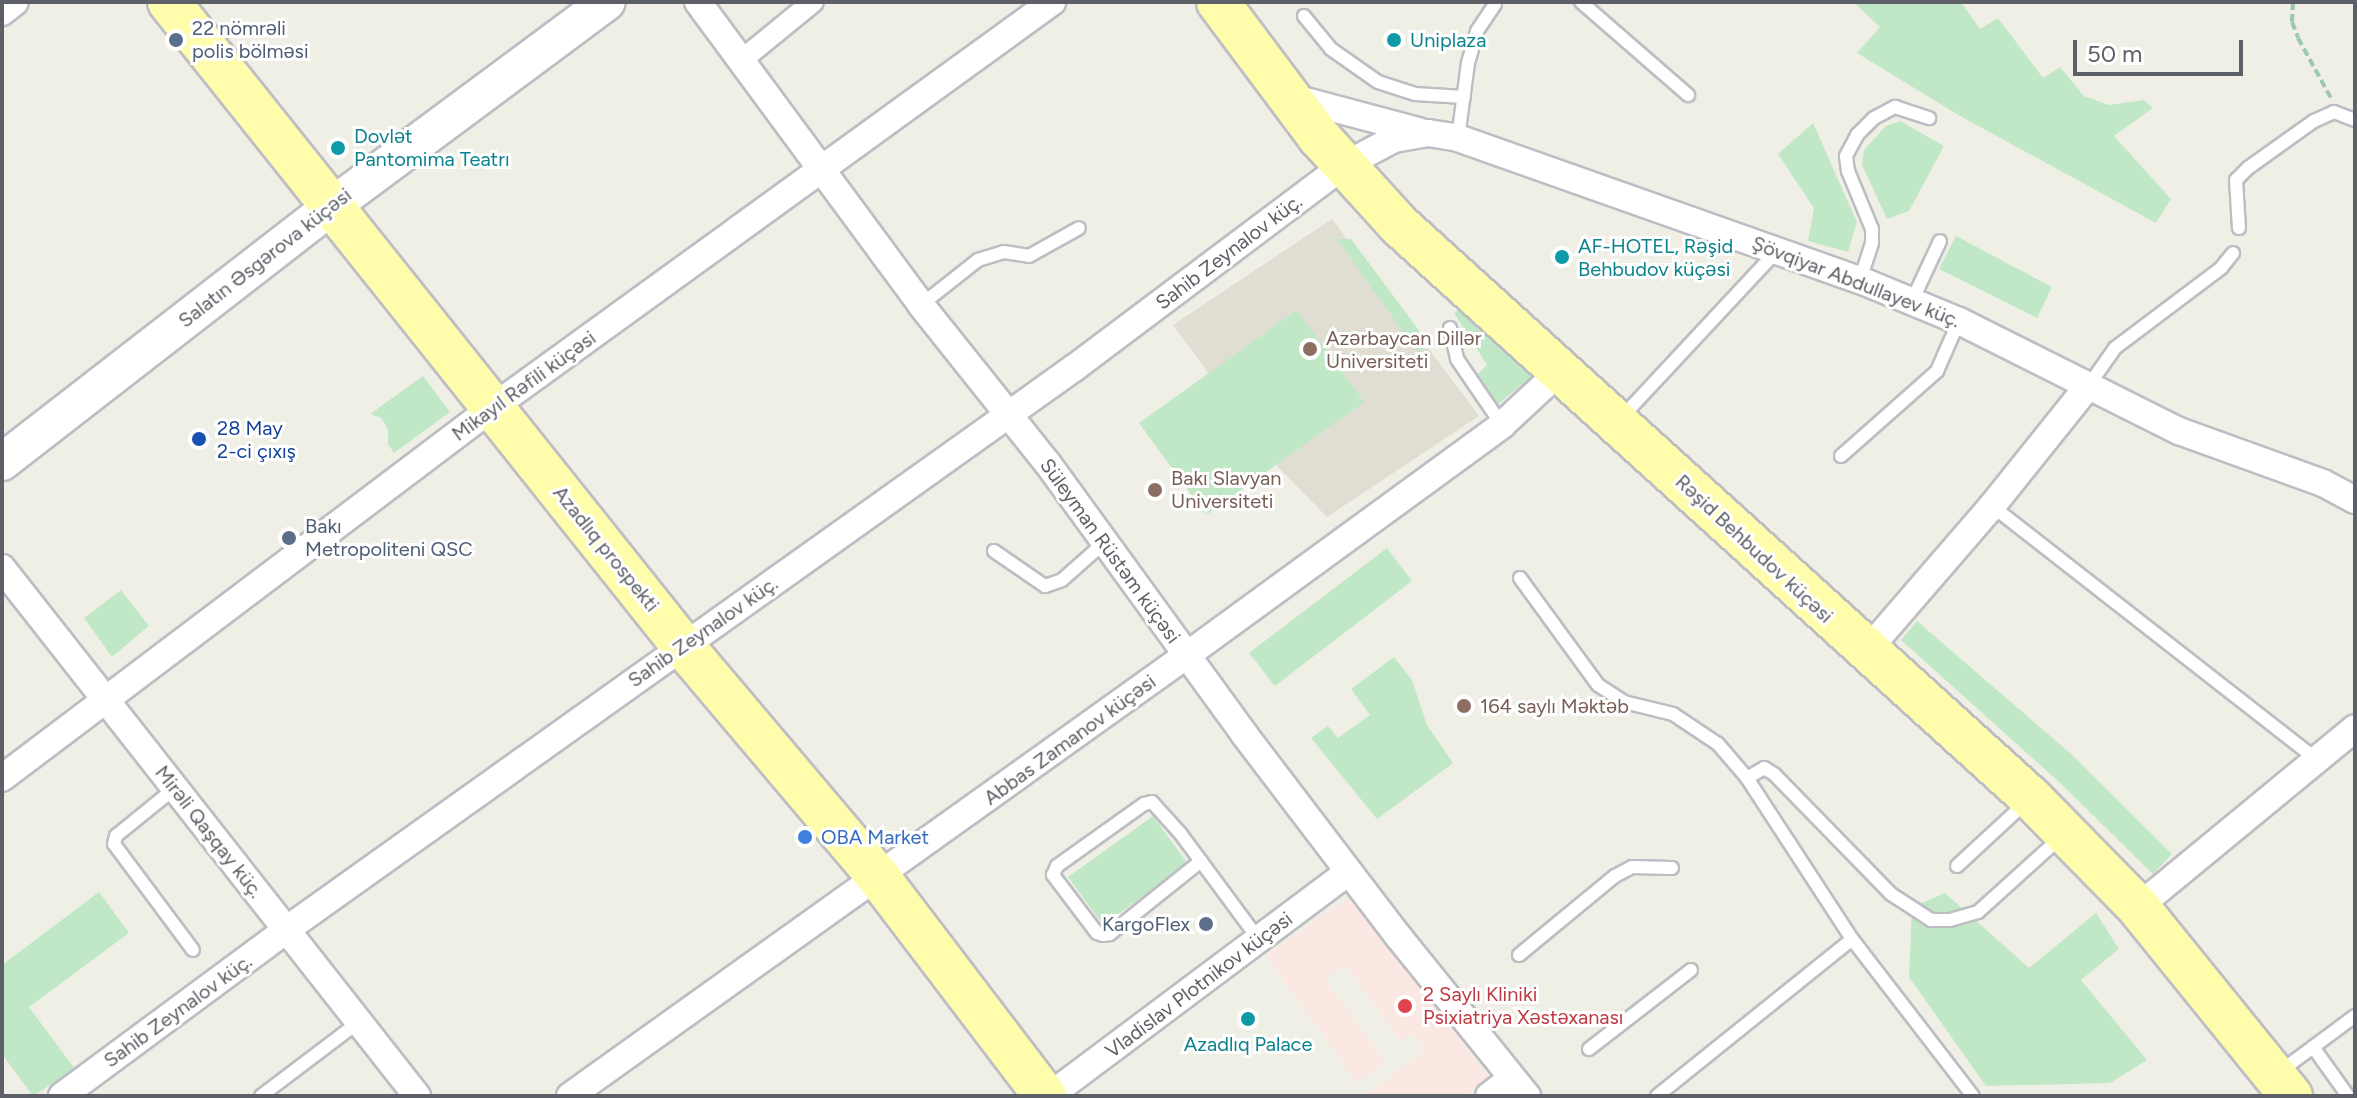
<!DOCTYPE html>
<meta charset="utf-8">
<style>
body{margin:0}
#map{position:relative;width:2357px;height:1098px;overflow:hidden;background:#f0efe5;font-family:Figtree,sans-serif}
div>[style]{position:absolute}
.education>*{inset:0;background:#e0ded3}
.medical>*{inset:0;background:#fce8e2}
.green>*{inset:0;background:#c1e8c6}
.path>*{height:4px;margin-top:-2px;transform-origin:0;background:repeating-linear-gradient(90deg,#9ac9ad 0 8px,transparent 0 12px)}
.roads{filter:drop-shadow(2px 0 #bdbec4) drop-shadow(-2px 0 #bdbec4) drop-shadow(0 2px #bdbec4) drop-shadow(0 -2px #bdbec4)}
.service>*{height:12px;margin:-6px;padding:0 6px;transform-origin:6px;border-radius:6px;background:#fff}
.pedestrian>*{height:20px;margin:-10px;padding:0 10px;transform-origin:10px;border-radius:10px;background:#fff}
.minor>*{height:26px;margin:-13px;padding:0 13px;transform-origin:13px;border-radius:13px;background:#fff}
.secondary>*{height:36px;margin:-18px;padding:0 18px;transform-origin:18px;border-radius:18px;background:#fff}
.primary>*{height:42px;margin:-21px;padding:0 21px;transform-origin:21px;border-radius:21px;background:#fffcab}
.dots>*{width:22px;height:22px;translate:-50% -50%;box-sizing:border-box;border:4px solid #fff;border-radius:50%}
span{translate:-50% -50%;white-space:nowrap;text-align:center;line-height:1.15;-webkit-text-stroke:6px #fff;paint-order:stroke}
.service-label{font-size:20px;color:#4e5e75}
.left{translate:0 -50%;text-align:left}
.right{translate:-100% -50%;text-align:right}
.culture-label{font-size:20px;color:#0d838f}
.street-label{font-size:20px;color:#5d6066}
.education-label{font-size:20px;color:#785e54}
.transit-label{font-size:20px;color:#164399}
.shop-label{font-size:20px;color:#366cbe}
.health-label{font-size:20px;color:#be3a42}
.frame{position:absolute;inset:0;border:4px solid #5d6066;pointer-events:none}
.scale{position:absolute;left:2073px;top:40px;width:170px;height:36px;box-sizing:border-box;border:4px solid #5d6066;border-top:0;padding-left:10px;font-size:24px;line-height:28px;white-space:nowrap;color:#5d6066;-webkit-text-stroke:6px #fff;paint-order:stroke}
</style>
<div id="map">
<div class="education">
<div style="clip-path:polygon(1332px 219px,1479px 416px,1327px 517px,1276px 465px,1173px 325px)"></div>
</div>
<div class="medical">
<div style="clip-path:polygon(1352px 895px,1489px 1078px,1463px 1096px,1365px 1096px,1425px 1050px,1412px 1033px,1401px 1041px,1345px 965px,1325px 979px,1385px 1062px,1357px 1082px,1266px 956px)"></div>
</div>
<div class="green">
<div style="clip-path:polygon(1853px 2px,1961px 2px,1980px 29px,1998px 18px,2043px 78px,2060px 67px,2084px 96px,2109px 105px,2144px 100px,2153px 108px,2114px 136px,2171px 199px,2156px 223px,1960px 116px,1857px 53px,1880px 27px)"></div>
<div style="clip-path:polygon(1900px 121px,1944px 146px,1909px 211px,1887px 219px,1862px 165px,1864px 150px,1886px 126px)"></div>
<div style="clip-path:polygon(1813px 123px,1857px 222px,1848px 252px,1808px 241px,1814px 208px,1778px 154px)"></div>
<div style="clip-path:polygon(1956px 236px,2052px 287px,2037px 318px,1939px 269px)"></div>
<div style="clip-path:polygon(1337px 239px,1351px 239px,1430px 345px,1417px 352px)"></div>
<div style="clip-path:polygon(1465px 305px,1538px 371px,1498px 404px,1476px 376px,1487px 365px,1454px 313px)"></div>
<div style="clip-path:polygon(1297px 310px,1364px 402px,1206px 515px,1139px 423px)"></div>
<div style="clip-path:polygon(423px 376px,450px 412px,394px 453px,388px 444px,388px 429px,381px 418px,370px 414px)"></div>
<div style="clip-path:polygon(1387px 548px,1412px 581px,1275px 686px,1249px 653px)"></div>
<div style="clip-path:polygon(121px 590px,149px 626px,112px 657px,84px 618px)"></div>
<div style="clip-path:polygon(1917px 621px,2070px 753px,2172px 854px,2153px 874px,2058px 781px,1901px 640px)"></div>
<div style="clip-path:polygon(1394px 657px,1412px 680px,1427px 725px,1453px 763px,1377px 819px,1311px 738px,1328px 726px,1338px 738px,1370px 715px,1351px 689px)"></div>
<div style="clip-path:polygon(1153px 816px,1188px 864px,1103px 925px,1068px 877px)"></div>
<div style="clip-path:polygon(99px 892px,129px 933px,29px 1007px,75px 1069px,33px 1096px,2px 1054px,2px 965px)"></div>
<div style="clip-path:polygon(1945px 893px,2029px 968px,2096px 913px,2119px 949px,2081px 980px,2147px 1060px,2110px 1083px,1986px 1086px,1909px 977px,1912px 907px)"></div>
</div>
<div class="path">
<div style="left:2293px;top:2px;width:20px;rotate:93deg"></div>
<div style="left:2292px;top:22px;width:17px;rotate:69deg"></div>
<div style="left:2298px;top:38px;width:68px;rotate:61.2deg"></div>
</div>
<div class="roads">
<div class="service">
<div style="left:1581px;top:2px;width:142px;rotate:41deg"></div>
<div style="left:1304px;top:16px;width:43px;rotate:50.7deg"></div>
<div style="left:1331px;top:49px;width:57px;rotate:35.1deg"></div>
<div style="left:1378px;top:82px;width:39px;rotate:18deg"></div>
<div style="left:1415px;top:94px;width:49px;rotate:3.5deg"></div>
<div style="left:1458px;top:138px;width:76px;rotate:-82.4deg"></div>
<div style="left:1468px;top:63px;width:33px;rotate:-74deg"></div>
<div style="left:1477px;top:31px;width:32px;rotate:-56deg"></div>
<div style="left:2239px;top:228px;width:48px;rotate:-93.6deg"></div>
<div style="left:2236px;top:180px;width:17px;rotate:-45deg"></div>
<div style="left:2248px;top:168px;width:81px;rotate:-35.5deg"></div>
<div style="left:2314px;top:121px;width:22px;rotate:-24deg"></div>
<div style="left:2334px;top:112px;width:22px;rotate:21deg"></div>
<div style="left:1860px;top:280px;width:39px;rotate:-72deg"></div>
<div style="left:1872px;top:243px;width:14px;rotate:-90deg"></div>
<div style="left:1872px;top:229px;width:63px;rotate:-112.5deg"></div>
<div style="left:1848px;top:171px;width:15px;rotate:-98deg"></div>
<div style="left:1846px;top:156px;width:24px;rotate:-62deg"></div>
<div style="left:1857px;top:135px;width:24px;rotate:-45deg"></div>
<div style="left:1874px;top:118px;width:24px;rotate:-28deg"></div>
<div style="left:1895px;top:107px;width:36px;rotate:18deg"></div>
<div style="left:1912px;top:301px;width:66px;rotate:-65deg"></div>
<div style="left:921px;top:305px;width:73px;rotate:-38.3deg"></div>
<div style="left:978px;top:260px;width:27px;rotate:-17deg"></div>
<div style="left:1004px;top:252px;width:25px;rotate:9deg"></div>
<div style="left:1029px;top:256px;width:57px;rotate:-29.2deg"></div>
<div style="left:1450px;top:328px;width:32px;rotate:77deg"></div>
<div style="left:1457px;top:359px;width:80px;rotate:55.7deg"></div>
<div style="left:2089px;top:385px;width:45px;rotate:-54.9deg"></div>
<div style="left:2115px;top:348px;width:133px;rotate:-37deg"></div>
<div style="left:2221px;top:268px;width:19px;rotate:-51deg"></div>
<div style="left:1622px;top:417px;width:226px;rotate:-47deg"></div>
<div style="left:1841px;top:456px;width:128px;rotate:-41.5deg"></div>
<div style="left:1937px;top:371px;width:55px;rotate:-66.3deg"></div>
<div style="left:1992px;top:506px;width:412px;rotate:38deg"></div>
<div style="left:994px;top:551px;width:62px;rotate:34.5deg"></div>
<div style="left:1045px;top:586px;width:18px;rotate:-19deg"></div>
<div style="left:1062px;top:580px;width:57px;rotate:-41.5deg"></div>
<div style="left:1520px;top:578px;width:132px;rotate:53.9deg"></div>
<div style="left:1598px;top:685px;width:31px;rotate:33deg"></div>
<div style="left:1624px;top:702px;width:50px;rotate:13.8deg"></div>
<div style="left:1673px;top:714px;width:54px;rotate:33.7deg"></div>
<div style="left:1718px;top:744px;width:45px;rotate:49.5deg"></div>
<div style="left:1747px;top:778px;width:192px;rotate:56.9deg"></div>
<div style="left:1852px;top:939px;width:198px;rotate:52.4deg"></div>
<div style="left:1747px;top:778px;width:20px;rotate:-30deg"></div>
<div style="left:1764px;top:768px;width:12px;rotate:31deg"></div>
<div style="left:1774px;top:774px;width:168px;rotate:45.7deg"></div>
<div style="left:1891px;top:894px;width:48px;rotate:33deg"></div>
<div style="left:1931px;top:920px;width:19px"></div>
<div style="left:1950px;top:920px;width:29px;rotate:-16deg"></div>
<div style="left:1978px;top:912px;width:113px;rotate:-42.1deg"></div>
<div style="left:175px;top:788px;width:76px;rotate:140.9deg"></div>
<div style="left:116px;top:836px;width:8px;rotate:104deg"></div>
<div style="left:114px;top:844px;width:132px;rotate:53.3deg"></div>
<div style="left:1201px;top:861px;width:117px;rotate:141.3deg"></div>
<div style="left:1110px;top:934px;width:7px;rotate:172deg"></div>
<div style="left:1103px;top:935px;width:6px;rotate:-162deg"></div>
<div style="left:1097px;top:933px;width:73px;rotate:-127.2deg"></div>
<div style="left:1053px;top:875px;width:10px;rotate:-66deg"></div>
<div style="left:1057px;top:866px;width:107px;rotate:-35.5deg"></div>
<div style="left:1144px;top:804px;width:8px;rotate:-14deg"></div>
<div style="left:1152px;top:802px;width:42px;rotate:47.9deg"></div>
<div style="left:1180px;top:833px;width:134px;rotate:53.5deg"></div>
<div style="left:1957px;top:866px;width:93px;rotate:-42.8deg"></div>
<div style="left:1519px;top:955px;width:124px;rotate:-39.5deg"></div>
<div style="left:1615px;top:876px;width:19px;rotate:-28deg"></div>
<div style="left:1632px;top:867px;width:40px;rotate:1.4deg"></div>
<div style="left:2313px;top:1047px;width:60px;rotate:54.5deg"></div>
<div style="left:1589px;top:1049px;width:129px;rotate:-37.8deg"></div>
<div style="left:2278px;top:1073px;width:96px;rotate:-36.5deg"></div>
<div style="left:261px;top:1096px;width:123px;rotate:-37.1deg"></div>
<div style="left:1657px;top:1096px;width:250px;rotate:-38.8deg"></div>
</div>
<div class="pedestrian">
<div style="left:743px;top:59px;width:90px;rotate:-39.2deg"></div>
</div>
<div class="minor">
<div style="left:698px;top:2px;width:376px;rotate:53.6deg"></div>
<div style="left:921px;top:305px;width:203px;rotate:51.4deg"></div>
<div style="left:1048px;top:464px;width:334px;rotate:54deg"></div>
<div style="left:1244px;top:734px;width:254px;rotate:52.7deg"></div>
<div style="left:1398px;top:936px;width:206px;rotate:51.1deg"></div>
<div style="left:2px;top:12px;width:16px;rotate:-38deg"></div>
<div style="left:1287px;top:96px;width:137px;rotate:14.9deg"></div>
<div style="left:2px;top:568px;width:672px;rotate:51.83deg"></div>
<div style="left:1866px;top:652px;width:193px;rotate:-49.2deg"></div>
<div style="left:1992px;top:506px;width:155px;rotate:-51.3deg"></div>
<div style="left:2px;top:778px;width:614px;rotate:-37.06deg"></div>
<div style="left:492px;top:408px;width:692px;rotate:-35.94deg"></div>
<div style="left:2138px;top:907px;width:281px;rotate:-39.5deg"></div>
<div style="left:62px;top:1096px;width:279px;rotate:-36.5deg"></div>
<div style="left:286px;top:930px;width:968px;rotate:-35.5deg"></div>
<div style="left:1074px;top:368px;width:336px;rotate:-36.9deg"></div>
<div style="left:1343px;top:166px;width:58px;rotate:-27.9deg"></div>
<div style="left:1394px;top:139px;width:35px;rotate:-10deg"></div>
<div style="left:1428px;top:133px;width:30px;rotate:9deg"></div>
<div style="left:1458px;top:138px;width:426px;rotate:19.5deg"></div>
<div style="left:1860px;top:280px;width:107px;rotate:22.5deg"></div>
<div style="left:1959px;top:321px;width:246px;rotate:26.6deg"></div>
<div style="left:2179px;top:431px;width:153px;rotate:19.9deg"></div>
<div style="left:2323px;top:483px;width:36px;rotate:28deg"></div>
<div style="left:570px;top:1096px;width:758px;rotate:-35.56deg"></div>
<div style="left:1187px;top:655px;width:390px;rotate:-36.1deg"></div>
<div style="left:1502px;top:425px;width:79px;rotate:-43deg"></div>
<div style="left:1049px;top:1096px;width:374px;rotate:-36.8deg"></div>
<div style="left:1489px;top:1096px;width:29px;rotate:-38deg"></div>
</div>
<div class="secondary">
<div style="left:2px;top:462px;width:408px;rotate:-37.8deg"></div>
<div style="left:324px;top:212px;width:352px;rotate:-36.6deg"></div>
</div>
<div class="primary">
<div style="left:169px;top:2px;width:824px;rotate:51.41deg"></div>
<div style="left:683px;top:646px;width:304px;rotate:49.8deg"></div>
<div style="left:879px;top:878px;width:274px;rotate:52.7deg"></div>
<div style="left:1218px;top:2px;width:169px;rotate:53.2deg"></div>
<div style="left:1319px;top:137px;width:119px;rotate:47.7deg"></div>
<div style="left:1399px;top:225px;width:853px;rotate:42.2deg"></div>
<div style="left:2031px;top:798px;width:153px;rotate:45.5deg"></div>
<div style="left:2138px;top:907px;width:243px;rotate:51deg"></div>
</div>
</div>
<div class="dots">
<div style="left:176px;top:40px;background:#5c6f8a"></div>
<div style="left:1394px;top:40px;background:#0f9aa8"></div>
<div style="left:338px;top:148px;background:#0f9aa8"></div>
<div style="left:1562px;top:257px;background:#0f9aa8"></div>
<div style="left:1310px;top:349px;background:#8d6e63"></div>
<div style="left:199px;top:439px;background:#1a4fb4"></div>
<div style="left:1155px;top:490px;background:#8d6e63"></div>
<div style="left:289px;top:538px;background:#5c6f8a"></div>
<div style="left:1464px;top:706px;background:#8d6e63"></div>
<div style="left:805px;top:837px;background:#3f7fe0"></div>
<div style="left:1206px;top:924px;background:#5c6f8a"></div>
<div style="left:1405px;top:1006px;background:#e0444e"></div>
<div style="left:1248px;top:1019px;background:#0f9aa8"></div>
</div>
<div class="service-label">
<span class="left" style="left:192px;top:40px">22 nömrəli<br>polis bölməsi</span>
<span class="left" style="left:305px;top:538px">Bakı<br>Metropoliteni QSC</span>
<span class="right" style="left:1190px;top:924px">KargoFlex</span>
</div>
<div class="culture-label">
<span class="left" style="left:1410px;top:40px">Uniplaza</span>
<span class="left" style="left:354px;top:148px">Dovlət<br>Pantomima Teatrı</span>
<span class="left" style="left:1578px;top:258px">AF-HOTEL, Rəşid<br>Behbudov küçəsi</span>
<span style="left:1248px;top:1044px">Azadlıq Palace</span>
</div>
<div class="street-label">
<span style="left:1229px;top:252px;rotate:-37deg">Sahib Zeynalov küç.</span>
<span style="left:265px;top:258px;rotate:-38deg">Salatın Əsgərova küçəsi</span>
<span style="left:1856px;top:282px;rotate:21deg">Şövqiyar Abdullayev küç.</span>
<span style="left:524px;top:386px;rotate:-36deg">Mikayıl Rəfili küçəsi</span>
<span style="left:606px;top:549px;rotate:51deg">Azadlıq prospekti</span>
<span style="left:1754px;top:549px;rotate:43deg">Rəşid Behbudov küçəsi</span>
<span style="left:1110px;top:551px;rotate:54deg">Süleyman Rüstəm küçəsi</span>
<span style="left:703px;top:632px;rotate:-35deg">Sahib Zeynalov küç.</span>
<span style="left:1070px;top:740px;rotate:-36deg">Abbas Zamanov küçəsi</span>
<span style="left:209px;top:832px;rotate:52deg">Mirəli Qaşqay küç.</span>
<span style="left:1199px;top:985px;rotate:-37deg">Vladislav Plotnikov küçəsi</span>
<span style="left:178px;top:1011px;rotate:-36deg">Sahib Zeynalov küç.</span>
</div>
<div class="education-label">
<span class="left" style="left:1326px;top:350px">Azərbaycan Dillər<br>Universiteti</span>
<span class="left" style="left:1171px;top:490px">Bakı Slavyan<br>Universiteti</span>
<span class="left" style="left:1480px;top:706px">164 saylı Məktəb</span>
</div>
<div class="transit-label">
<span class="left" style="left:217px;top:440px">28 May<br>2-ci çıxış</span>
</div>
<div class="shop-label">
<span class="left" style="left:821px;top:837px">OBA Market</span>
</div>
<div class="health-label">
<span class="left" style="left:1423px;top:1006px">2 Saylı Kliniki<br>Psixiatriya Xəstəxanası</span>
</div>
<div class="frame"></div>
<div class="scale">50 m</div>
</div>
